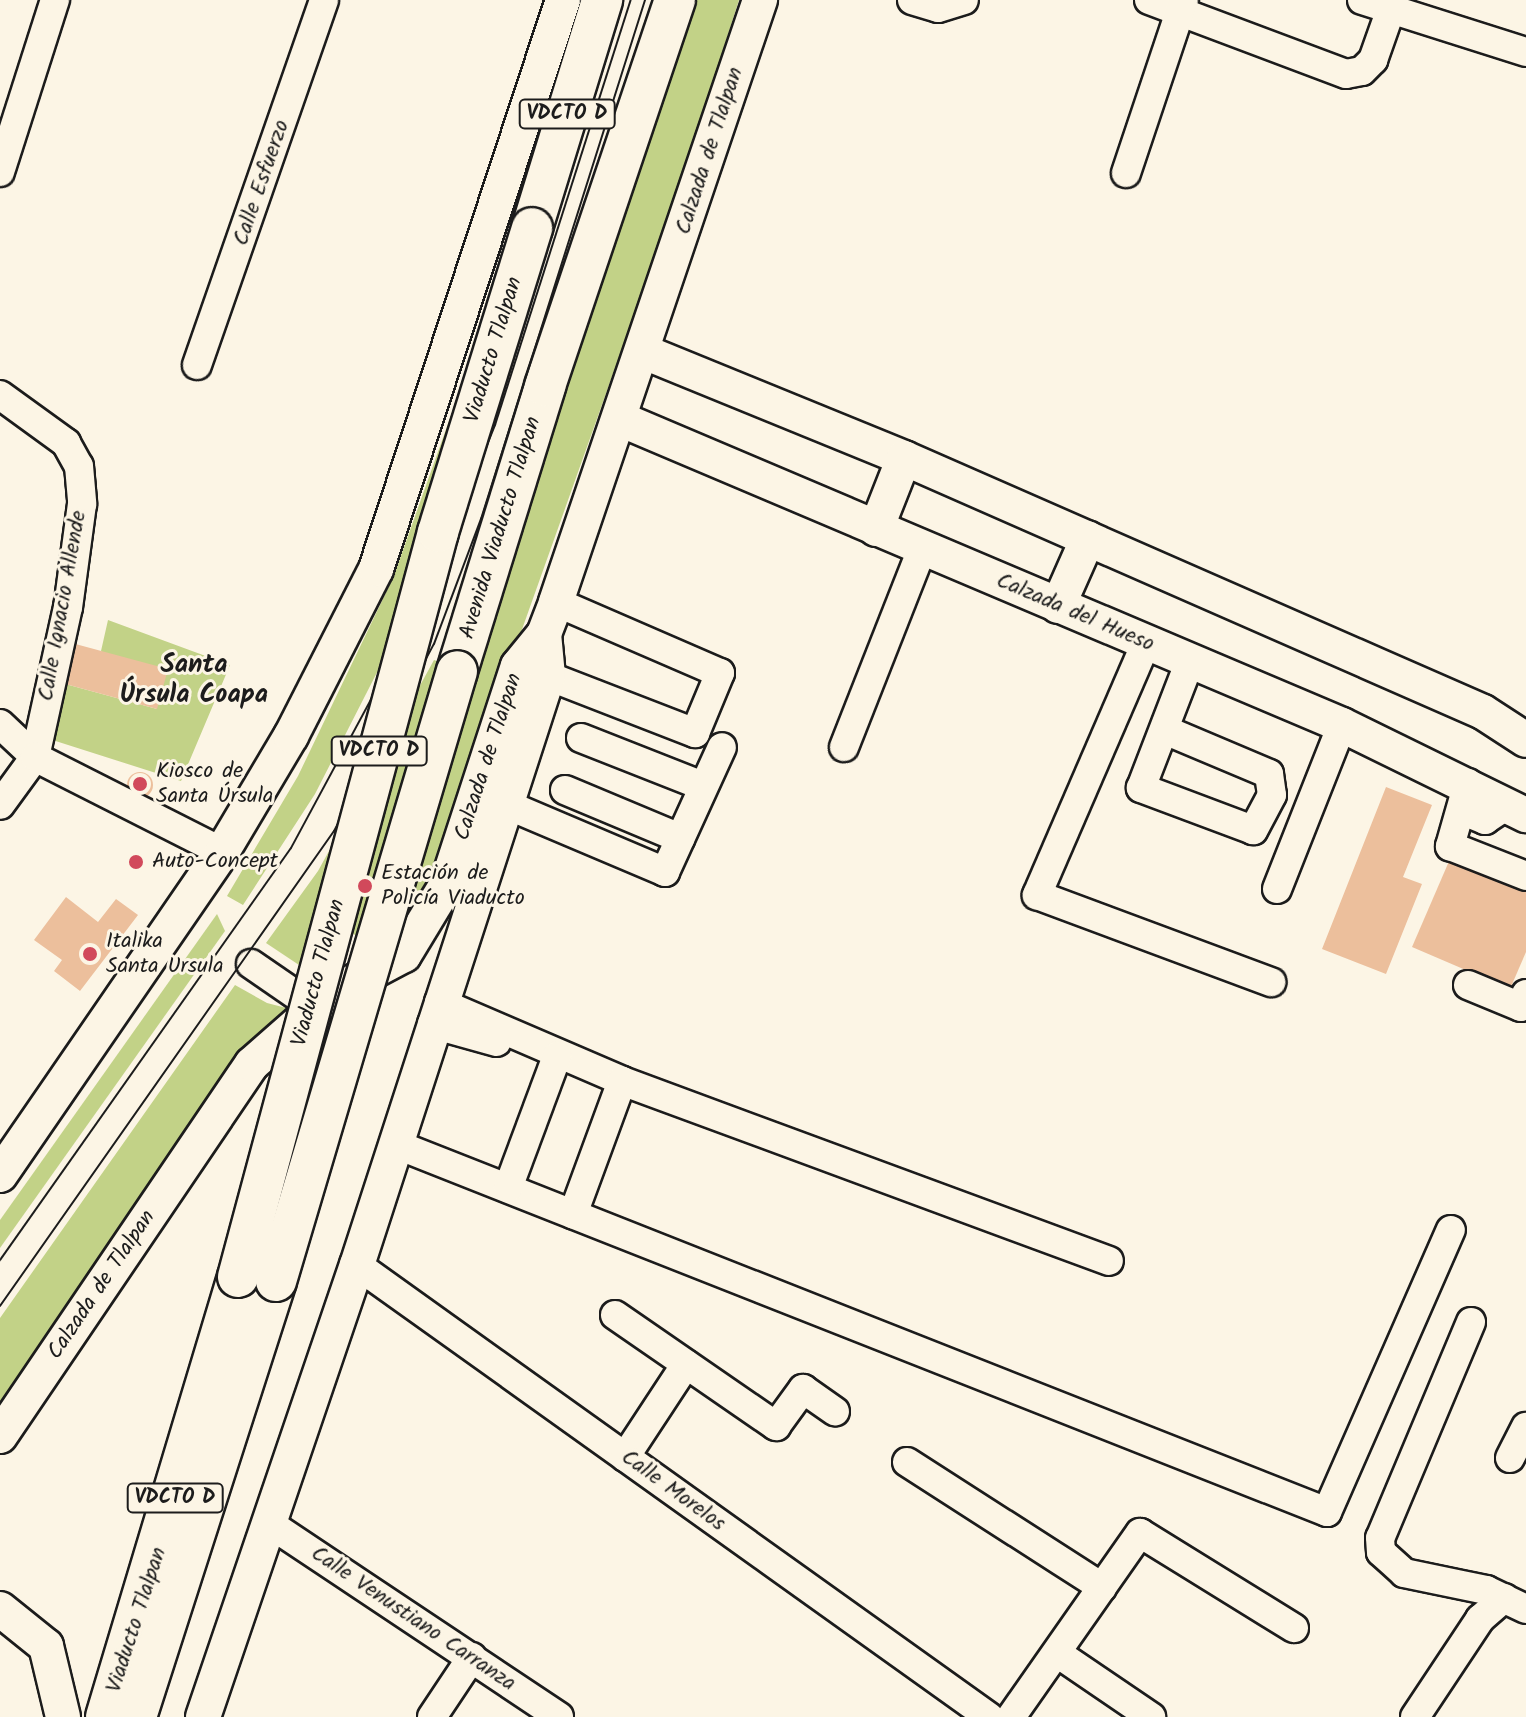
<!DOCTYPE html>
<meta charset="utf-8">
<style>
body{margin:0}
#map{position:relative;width:1526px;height:1717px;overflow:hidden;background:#fcf5e5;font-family:Kalam,sans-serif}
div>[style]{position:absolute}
.green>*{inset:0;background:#c2d287}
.building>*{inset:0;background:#ecbf9c}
.round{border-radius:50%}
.roads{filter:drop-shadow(2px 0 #1c1c1c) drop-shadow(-2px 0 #1c1c1c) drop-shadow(0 2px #1c1c1c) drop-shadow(0 -2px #1c1c1c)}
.minor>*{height:28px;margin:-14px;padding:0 14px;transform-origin:14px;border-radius:14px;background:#fcf5e5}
.major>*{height:34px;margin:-17px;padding:0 17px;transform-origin:17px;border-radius:17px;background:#fcf5e5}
.highway>*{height:40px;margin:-20px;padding:0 20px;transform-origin:20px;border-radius:20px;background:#fcf5e5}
.tram>*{height:2px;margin:-1px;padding:0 1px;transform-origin:1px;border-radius:1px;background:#1c1c1c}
.bridges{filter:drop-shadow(2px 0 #1c1c1c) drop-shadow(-2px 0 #1c1c1c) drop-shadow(0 2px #1c1c1c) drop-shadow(0 -2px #1c1c1c)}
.highway-bridge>*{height:40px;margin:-20px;padding:0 20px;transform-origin:20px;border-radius:20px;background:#fcf5e5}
.dots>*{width:22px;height:22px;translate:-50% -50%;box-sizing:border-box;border:4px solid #fcf5e5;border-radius:50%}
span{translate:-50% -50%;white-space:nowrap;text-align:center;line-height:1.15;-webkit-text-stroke:6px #fcf5e5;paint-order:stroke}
.shield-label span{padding:2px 6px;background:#fcf5e5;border:2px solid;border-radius:6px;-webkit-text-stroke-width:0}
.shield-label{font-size:20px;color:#1c1c1c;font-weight:700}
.street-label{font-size:22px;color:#1c1c1c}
.poi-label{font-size:22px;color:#1c1c1c}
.left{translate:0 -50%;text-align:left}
.quarter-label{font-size:26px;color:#1c1c1c;font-weight:700}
</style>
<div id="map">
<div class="green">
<div style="clip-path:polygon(694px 0,739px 0,676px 197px,442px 854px,421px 902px,385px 948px,337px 927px,314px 975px,266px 943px,318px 871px,434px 660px,471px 674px)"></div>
<div style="clip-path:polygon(491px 303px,418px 592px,315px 794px,243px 905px,227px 896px,298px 776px,393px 578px)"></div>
<div style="clip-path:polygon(108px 620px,230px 665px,181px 781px,43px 737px,58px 682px,157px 709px,101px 651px)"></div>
<div style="clip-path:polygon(217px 914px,225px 931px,0 1248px,0 1220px)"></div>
<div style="clip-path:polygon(235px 985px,267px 1003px,294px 1010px,0 1424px,0 1318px)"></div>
</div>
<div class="building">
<div style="clip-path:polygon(68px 642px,168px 669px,157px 709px,58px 682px)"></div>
<div class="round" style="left:127px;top:772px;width:26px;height:26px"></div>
<div style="clip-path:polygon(1386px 787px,1432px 805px,1403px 877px,1422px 884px,1386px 974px,1322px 949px)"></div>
<div style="clip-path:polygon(1453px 852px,1526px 883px,1526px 952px,1510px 989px,1412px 947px)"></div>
<div style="clip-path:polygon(66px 897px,98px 922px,116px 899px,138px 915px,80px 991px,54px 971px,62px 960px,34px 940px)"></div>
</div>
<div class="roads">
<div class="minor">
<div style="left:912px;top:0;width:27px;rotate:17deg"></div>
<div style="left:938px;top:8px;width:27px;rotate:-17deg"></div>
<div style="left:1149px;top:0;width:210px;rotate:20.6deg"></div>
<div style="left:1346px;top:74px;width:16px;rotate:-11deg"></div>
<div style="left:1362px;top:71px;width:16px;rotate:-45deg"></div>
<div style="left:1373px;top:60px;width:54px;rotate:-70.6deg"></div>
<div style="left:1362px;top:0;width:172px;rotate:17.6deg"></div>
<div style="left:0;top:172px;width:181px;rotate:-72.3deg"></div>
<div style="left:1126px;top:173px;width:182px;rotate:-71.5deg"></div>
<div style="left:197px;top:365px;width:386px;rotate:-70.8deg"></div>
<div style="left:0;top:395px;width:82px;rotate:36deg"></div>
<div style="left:66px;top:443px;width:26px;rotate:61deg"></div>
<div style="left:79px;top:466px;width:38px;rotate:85deg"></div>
<div style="left:82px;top:504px;width:104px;rotate:97.7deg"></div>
<div style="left:68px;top:607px;width:154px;rotate:102.4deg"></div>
<div style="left:35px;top:757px;width:59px;rotate:126.1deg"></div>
<div style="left:1146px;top:643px;width:275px;rotate:113.4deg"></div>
<div style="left:1037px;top:895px;width:250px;rotate:20.4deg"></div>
<div style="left:548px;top:676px;width:158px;rotate:21.2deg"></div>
<div style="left:695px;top:733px;width:65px;rotate:-67.4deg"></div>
<div style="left:720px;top:673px;width:179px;rotate:-156.6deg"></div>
<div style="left:0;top:724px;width:48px;rotate:43.3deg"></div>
<div style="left:35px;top:757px;width:210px;rotate:26.9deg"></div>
<div style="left:1165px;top:730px;width:113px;rotate:22.9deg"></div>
<div style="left:1269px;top:774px;width:21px;rotate:82deg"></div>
<div style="left:1272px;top:795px;width:40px;rotate:118deg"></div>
<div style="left:1253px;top:830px;width:120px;rotate:-159.4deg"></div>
<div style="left:1141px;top:788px;width:136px;rotate:-68.9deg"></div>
<div style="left:581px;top:738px;width:131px;rotate:21.5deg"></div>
<div style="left:844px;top:747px;width:213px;rotate:-68.5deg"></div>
<div style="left:1468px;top:783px;width:66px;rotate:105.9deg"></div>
<div style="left:1450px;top:846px;width:82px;rotate:21.5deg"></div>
<div style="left:565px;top:790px;width:125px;rotate:22.7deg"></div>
<div style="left:505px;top:804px;width:174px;rotate:23deg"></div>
<div style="left:665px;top:872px;width:137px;rotate:-65.5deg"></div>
<div style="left:1463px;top:811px;width:24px;rotate:22deg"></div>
<div style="left:1485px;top:820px;width:27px;rotate:-34deg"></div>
<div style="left:1277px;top:889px;width:176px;rotate:-68.4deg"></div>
<div style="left:251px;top:964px;width:78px;rotate:34.5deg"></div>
<div style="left:1468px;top:985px;width:57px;rotate:22.5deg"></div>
<div style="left:1521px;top:1007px;width:14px;rotate:-69deg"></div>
<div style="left:439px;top:1002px;width:199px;rotate:23.3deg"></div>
<div style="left:622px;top:1081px;width:142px;rotate:110.2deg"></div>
<div style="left:432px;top:1024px;width:67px;rotate:15.5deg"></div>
<div style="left:622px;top:1081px;width:519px;rotate:20.28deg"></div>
<div style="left:395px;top:1144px;width:1002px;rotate:21.55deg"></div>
<div style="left:1327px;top:1512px;width:308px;rotate:-66.3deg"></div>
<div style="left:508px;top:1188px;width:141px;rotate:-69.6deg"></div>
<div style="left:357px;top:1265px;width:777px;rotate:35.57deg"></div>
<div style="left:615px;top:1315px;width:196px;rotate:34.6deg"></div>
<div style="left:776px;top:1426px;width:46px;rotate:-53.9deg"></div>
<div style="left:803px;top:1389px;width:39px;rotate:35deg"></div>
<div style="left:1471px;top:1322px;width:234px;rotate:112.8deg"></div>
<div style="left:1380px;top:1538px;width:14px;rotate:86deg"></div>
<div style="left:1381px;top:1552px;width:31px;rotate:42deg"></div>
<div style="left:1404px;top:1573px;width:84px;rotate:11.7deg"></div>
<div style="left:1486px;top:1590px;width:44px;rotate:25.4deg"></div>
<div style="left:625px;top:1457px;width:111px;rotate:-56.7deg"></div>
<div style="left:1510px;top:1458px;width:35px;rotate:-63deg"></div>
<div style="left:907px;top:1462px;width:232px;rotate:32.7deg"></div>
<div style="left:267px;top:1522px;width:351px;rotate:33.7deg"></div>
<div style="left:1057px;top:1653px;width:114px;rotate:34.2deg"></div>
<div style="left:432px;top:1717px;width:72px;rotate:-56.3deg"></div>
<div style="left:1011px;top:1717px;width:225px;rotate:-55deg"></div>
<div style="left:1140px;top:1533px;width:181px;rotate:31.7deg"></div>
<div style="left:1415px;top:1717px;width:118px;rotate:-56.4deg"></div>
<div style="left:1480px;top:1619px;width:32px;rotate:-41deg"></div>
</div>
<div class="major">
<div style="left:644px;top:352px;width:281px;rotate:22.2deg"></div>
<div style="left:904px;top:458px;width:632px;rotate:23.69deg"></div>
<div style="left:1483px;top:712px;width:51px;rotate:33.1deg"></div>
<div style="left:620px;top:419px;width:784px;rotate:22.97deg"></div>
<div style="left:1342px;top:725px;width:205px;rotate:26.1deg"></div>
<div style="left:876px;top:529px;width:76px;rotate:-68.5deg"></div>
<div style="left:1058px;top:606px;width:74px;rotate:-66.2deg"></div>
<div style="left:0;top:1175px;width:392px;rotate:-55.5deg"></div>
<div style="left:222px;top:852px;width:135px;rotate:-59.3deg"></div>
<div style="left:291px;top:736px;width:187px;rotate:-63deg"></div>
<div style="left:376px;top:569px;width:599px;rotate:-71.81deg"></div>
<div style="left:0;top:1436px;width:449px;rotate:-55.9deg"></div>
<div style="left:252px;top:1064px;width:109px;rotate:-41.3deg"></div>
<div style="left:334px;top:992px;width:79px;rotate:-27.9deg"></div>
<div style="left:404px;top:955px;width:83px;rotate:-58.8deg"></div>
<div style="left:447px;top:884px;width:229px;rotate:-72deg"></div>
<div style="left:518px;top:666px;width:41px;rotate:-50.9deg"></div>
<div style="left:544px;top:634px;width:34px;rotate:-69deg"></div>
<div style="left:556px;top:602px;width:636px;rotate:-71.28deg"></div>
<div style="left:0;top:1609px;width:59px;rotate:38.8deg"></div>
<div style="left:46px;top:1646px;width:73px;rotate:76.5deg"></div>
<div style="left:203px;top:1717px;width:478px;rotate:-71.2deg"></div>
<div style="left:357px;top:1265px;width:619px;rotate:-72.03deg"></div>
<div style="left:548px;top:676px;width:42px;rotate:-95.4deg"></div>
</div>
<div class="highway">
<div style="left:532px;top:228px;width:239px;rotate:-72.9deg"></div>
<div style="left:457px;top:671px;width:298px;rotate:-72.8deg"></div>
<div style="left:545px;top:386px;width:407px;rotate:-71.4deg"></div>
<div style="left:106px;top:1717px;width:459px;rotate:-73.3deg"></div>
<div style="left:136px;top:1717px;width:458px;rotate:-72.2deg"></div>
</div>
</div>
<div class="tram">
<div style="left:0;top:1260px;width:504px;rotate:-54.77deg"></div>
<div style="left:291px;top:848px;width:287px;rotate:-61.7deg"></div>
<div style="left:427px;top:595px;width:183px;rotate:-68.2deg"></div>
<div style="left:495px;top:425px;width:446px;rotate:-72.3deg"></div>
<div style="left:0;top:1306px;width:581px;rotate:-54.89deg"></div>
<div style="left:334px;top:831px;width:212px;rotate:-61.9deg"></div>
<div style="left:434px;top:644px;width:134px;rotate:-69.4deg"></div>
<div style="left:481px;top:519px;width:544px;rotate:-72.46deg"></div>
</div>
<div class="bridges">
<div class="highway-bridge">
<div style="left:238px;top:1277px;width:771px;rotate:-74.97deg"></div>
<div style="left:438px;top:532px;width:318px;rotate:-72.8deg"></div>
<div style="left:276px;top:1281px;width:636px;rotate:-73.47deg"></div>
</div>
</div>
<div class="dots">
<div style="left:140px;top:784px;background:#d1495b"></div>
<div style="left:136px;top:862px;background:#d1495b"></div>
<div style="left:365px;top:886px;background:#d1495b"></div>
<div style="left:90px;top:954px;background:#d1495b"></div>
</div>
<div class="shield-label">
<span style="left:567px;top:114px">VDCTO D</span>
<span style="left:379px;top:751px">VDCTO D</span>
<span style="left:175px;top:1498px">VDCTO D</span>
</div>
<div class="street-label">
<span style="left:710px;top:151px;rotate:-72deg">Calzada de Tlalpan</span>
<span style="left:262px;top:183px;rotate:-71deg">Calle Esfuerzo</span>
<span style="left:494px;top:350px;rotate:-73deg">Viaducto Tlalpan</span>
<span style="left:501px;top:528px;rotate:-73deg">Avenida Viaducto Tlalpan</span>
<span style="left:63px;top:606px;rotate:-80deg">Calle Ignacio Allende</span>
<span style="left:1075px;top:613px;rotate:23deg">Calzada del Hueso</span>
<span style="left:489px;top:757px;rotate:-72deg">Calzada de Tlalpan</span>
<span style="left:319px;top:973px;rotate:-75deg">Viaducto Tlalpan</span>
<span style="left:102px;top:1285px;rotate:-56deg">Calzada de Tlalpan</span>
<span style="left:673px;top:1491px;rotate:36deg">Calle Morelos</span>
<span style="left:413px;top:1619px;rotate:34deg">Calle Venustiano Carranza</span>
<span style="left:137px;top:1620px;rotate:-72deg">Viaducto Tlalpan</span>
</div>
<div class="poi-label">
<span class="left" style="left:156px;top:784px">Kiosco de<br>Santa Úrsula</span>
<span class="left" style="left:152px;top:862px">Auto-Concept</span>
<span class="left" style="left:381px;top:886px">Estación de<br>Policía Viaducto</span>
<span class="left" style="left:106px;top:954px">Italika<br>Santa Ursula</span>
</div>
<div class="quarter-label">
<span style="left:194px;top:681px">Santa<br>Úrsula Coapa</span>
</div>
</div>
